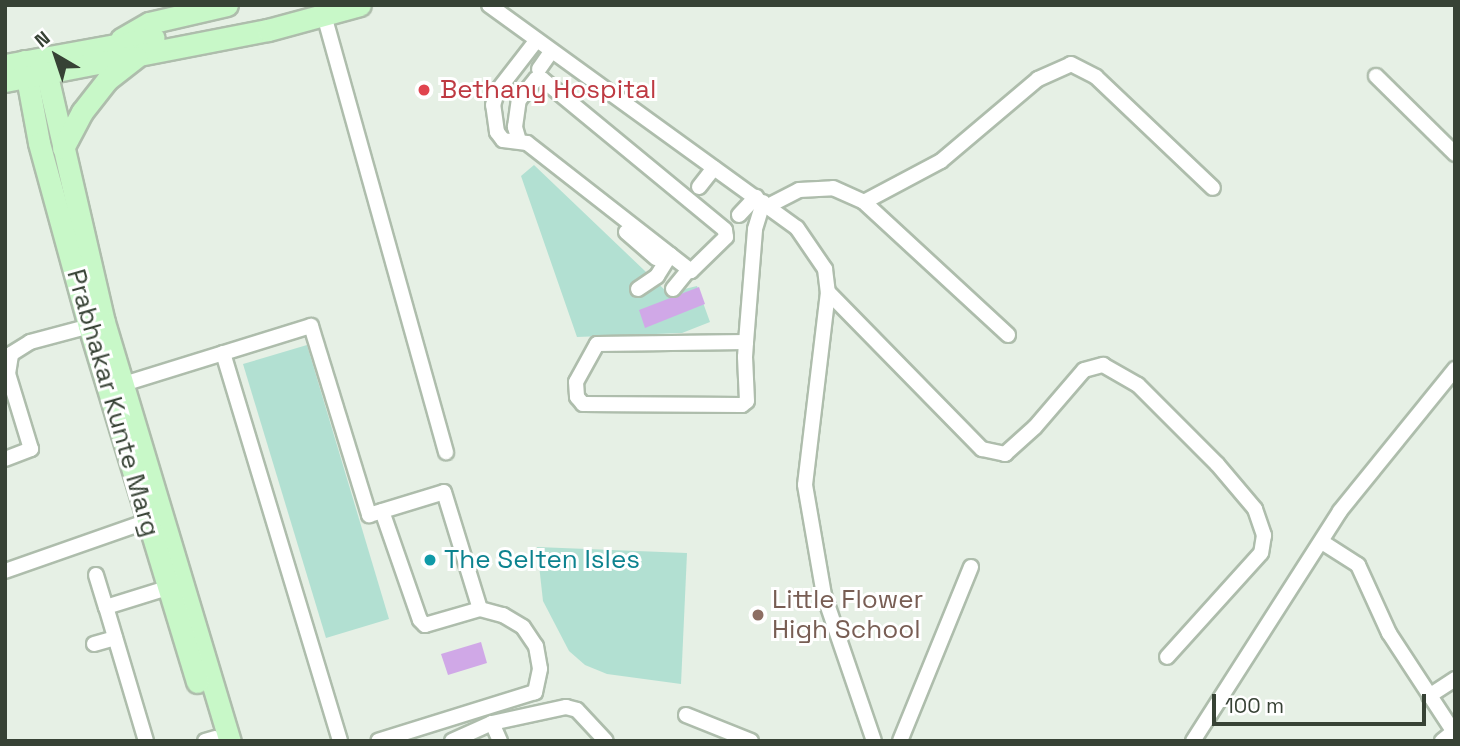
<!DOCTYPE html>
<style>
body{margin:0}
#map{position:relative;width:1460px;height:746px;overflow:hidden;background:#e6f0e5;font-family:"Space Grotesk",sans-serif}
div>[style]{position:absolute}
.green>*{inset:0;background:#b2e0d2}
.water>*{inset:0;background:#d0a8e7}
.roads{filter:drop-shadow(2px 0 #aebdac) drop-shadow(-2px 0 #aebdac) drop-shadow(0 2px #aebdac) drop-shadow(0 -2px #aebdac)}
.street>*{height:14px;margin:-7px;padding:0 7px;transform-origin:7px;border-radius:7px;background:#fff}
.secondary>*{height:21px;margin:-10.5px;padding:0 10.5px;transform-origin:10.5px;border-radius:10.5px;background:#c8f8c8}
.dots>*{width:19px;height:19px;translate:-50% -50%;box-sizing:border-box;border:4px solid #fff;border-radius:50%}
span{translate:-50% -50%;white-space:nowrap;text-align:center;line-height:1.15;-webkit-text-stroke:6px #fff;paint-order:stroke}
.health-label{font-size:26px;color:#be3a42}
.left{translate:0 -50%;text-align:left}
.street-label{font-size:26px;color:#374235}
.culture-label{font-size:26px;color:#0d838f}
.education-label{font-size:26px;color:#785e54}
.frame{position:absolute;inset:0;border:7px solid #374235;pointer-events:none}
.north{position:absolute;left:21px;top:21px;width:70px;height:70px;-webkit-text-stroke:5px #fff;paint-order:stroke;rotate:321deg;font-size:19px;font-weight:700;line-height:28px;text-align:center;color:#374235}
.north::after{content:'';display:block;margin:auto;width:24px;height:32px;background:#374235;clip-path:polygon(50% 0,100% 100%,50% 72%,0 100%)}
.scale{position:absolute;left:1212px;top:694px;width:214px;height:32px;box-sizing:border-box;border:4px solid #374235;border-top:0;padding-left:9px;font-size:21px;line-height:24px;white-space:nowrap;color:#374235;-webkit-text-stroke:5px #fff;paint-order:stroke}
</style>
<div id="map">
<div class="green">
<div style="clip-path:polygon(534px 165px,668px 293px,697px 286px,710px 322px,682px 333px,577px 337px,521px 176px)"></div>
<div style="clip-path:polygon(307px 345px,389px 619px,326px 638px,243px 364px)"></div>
<div style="clip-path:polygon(537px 547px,687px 553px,681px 684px,607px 674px,585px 665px,569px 651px,543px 601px)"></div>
</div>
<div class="water">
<div style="clip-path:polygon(699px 287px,705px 304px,645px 328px,639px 310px)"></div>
<div style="clip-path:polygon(481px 642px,487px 663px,448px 675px,441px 654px)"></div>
</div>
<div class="roads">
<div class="street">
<div style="left:489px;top:5px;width:380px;rotate:35.9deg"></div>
<div style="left:797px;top:228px;width:50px;rotate:55.7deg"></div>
<div style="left:825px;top:269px;width:23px;rotate:83deg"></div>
<div style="left:828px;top:292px;width:194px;rotate:96.8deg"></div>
<div style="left:805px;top:485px;width:112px;rotate:80.2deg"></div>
<div style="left:824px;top:595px;width:154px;rotate:71.1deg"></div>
<div style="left:324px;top:15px;width:454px;rotate:74.4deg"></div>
<div style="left:539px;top:69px;width:21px;rotate:-55deg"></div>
<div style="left:1376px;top:76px;width:111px;rotate:44.6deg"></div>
<div style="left:519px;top:141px;width:15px;rotate:-106deg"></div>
<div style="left:515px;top:127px;width:27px;rotate:-82deg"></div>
<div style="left:519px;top:100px;width:27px;rotate:-51deg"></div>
<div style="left:536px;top:79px;width:6px"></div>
<div style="left:542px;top:79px;width:237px;rotate:39.5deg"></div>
<div style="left:725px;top:230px;width:7px;rotate:82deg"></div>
<div style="left:726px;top:237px;width:49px;rotate:135.8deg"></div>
<div style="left:691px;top:271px;width:208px;rotate:-142deg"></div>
<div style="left:527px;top:143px;width:24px;rotate:-173deg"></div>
<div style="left:503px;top:140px;width:10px;rotate:-127deg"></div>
<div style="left:497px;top:132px;width:27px;rotate:-98deg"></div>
<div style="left:493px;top:105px;width:16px;rotate:-72deg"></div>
<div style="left:498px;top:90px;width:62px;rotate:-52.2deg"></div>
<div style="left:699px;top:187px;width:24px;rotate:-52deg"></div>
<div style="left:864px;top:202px;width:87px;rotate:-28deg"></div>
<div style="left:941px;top:161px;width:127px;rotate:-40.2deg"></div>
<div style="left:1038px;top:79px;width:36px;rotate:-24deg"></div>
<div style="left:1071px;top:64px;width:28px;rotate:27deg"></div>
<div style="left:1096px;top:77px;width:161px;rotate:43.5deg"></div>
<div style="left:768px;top:206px;width:35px;rotate:-27deg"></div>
<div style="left:799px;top:190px;width:34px;rotate:-3deg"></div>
<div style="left:833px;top:188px;width:34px;rotate:24deg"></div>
<div style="left:864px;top:202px;width:196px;rotate:42.7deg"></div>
<div style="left:739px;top:215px;width:25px;rotate:-47deg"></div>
<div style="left:626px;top:232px;width:40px;rotate:41deg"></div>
<div style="left:638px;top:289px;width:23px;rotate:-34deg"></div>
<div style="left:657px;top:276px;width:25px;rotate:-58deg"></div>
<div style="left:673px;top:289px;width:26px;rotate:-51deg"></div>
<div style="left:828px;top:292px;width:220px;rotate:45.6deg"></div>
<div style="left:982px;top:449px;width:24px;rotate:12deg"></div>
<div style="left:1005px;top:454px;width:40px;rotate:-42deg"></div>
<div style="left:1035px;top:427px;width:75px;rotate:-49.3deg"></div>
<div style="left:1084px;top:370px;width:20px;rotate:-15deg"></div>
<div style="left:1103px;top:365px;width:40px;rotate:29.7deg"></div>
<div style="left:1138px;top:385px;width:112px;rotate:45deg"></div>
<div style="left:1217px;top:464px;width:59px;rotate:49.8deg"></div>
<div style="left:1255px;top:509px;width:28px;rotate:71deg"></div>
<div style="left:1264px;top:535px;width:18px;rotate:99deg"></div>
<div style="left:1261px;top:553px;width:140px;rotate:132.1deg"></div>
<div style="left:746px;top:342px;width:149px;rotate:179.2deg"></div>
<div style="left:597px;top:344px;width:43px;rotate:118.9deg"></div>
<div style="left:576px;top:382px;width:15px;rotate:86deg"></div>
<div style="left:577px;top:397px;width:9px;rotate:49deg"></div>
<div style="left:583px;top:404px;width:159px;rotate:0.4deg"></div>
<div style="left:742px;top:405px;width:6px;rotate:-39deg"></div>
<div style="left:747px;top:401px;width:44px;rotate:-92.6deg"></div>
<div style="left:745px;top:357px;width:15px;rotate:-86deg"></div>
<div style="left:746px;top:342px;width:113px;rotate:-85.4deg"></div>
<div style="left:755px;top:229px;width:28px;rotate:-73deg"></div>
<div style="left:223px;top:353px;width:405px;rotate:73.2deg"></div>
<div style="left:117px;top:386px;width:203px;rotate:-17.2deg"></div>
<div style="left:311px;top:326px;width:198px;rotate:72.9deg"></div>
<div style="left:369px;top:515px;width:78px;rotate:-17deg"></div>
<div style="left:444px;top:492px;width:122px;rotate:72.9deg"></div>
<div style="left:480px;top:609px;width:24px;rotate:15deg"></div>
<div style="left:503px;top:615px;width:23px;rotate:31deg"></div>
<div style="left:523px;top:627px;width:23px;rotate:56deg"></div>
<div style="left:536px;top:646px;width:23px;rotate:80deg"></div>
<div style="left:540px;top:669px;width:24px;rotate:102deg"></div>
<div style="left:535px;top:692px;width:164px;rotate:162.7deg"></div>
<div style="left:5px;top:459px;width:28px;rotate:-21deg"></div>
<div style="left:31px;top:449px;width:78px;rotate:-107deg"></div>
<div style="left:8px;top:374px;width:20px;rotate:-81deg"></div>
<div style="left:11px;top:354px;width:22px;rotate:-32deg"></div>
<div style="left:30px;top:342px;width:69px;rotate:-15deg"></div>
<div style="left:382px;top:511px;width:115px;rotate:70.8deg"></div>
<div style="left:420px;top:620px;width:7px;rotate:45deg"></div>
<div style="left:425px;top:625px;width:57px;rotate:-16.2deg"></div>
<div style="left:1322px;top:542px;width:43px;rotate:32.6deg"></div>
<div style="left:1358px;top:565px;width:75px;rotate:65.5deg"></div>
<div style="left:1389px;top:633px;width:121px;rotate:56.8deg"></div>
<div style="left:5px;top:571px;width:160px;rotate:-19.3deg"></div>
<div style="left:96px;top:575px;width:34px;rotate:73deg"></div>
<div style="left:94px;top:644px;width:22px;rotate:-16deg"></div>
<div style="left:1429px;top:696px;width:31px;rotate:-33deg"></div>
<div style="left:686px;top:715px;width:70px;rotate:21.8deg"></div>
<div style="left:492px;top:723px;width:20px;rotate:66deg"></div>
<div style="left:146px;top:741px;width:140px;rotate:-106.6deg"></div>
<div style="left:106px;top:607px;width:64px;rotate:-17.3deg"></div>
<div style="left:205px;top:741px;width:10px;rotate:-17deg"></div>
<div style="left:452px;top:741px;width:44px;rotate:-24.2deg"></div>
<div style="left:492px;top:723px;width:76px;rotate:-12.2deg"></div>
<div style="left:566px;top:707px;width:11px;rotate:15deg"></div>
<div style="left:577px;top:710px;width:42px;rotate:46.9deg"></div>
<div style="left:900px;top:741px;width:188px;rotate:-67.8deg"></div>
<div style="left:1193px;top:741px;width:273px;rotate:-57.4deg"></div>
<div style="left:1340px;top:511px;width:183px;rotate:-51deg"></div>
<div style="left:1442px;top:741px;width:14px;rotate:-39deg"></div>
</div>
<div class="secondary">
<div style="left:121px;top:39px;width:32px;rotate:-30deg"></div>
<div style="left:149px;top:23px;width:80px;rotate:-13deg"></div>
<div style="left:43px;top:58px;width:271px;rotate:77deg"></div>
<div style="left:104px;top:322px;width:438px;rotate:73.3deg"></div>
<div style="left:24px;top:61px;width:83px;rotate:79.6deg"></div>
<div style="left:39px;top:143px;width:190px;rotate:74.7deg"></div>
<div style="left:89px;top:326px;width:372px;rotate:73.1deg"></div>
<div style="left:5px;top:65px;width:151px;rotate:-10.3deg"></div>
<div style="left:5px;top:81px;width:268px;rotate:-11deg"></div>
<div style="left:268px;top:30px;width:95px;rotate:-15.2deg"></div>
<div style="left:63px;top:148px;width:41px;rotate:-62.2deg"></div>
<div style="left:82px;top:112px;width:41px;rotate:-52deg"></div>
<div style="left:107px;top:80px;width:37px;rotate:-38deg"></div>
</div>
</div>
<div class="dots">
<div style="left:424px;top:90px;background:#e0444e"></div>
<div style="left:430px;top:560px;background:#0f9aa8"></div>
<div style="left:758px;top:615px;background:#8d6e63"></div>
</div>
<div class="health-label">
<span class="left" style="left:440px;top:90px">Bethany Hospital</span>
</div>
<div class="street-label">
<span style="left:113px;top:403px;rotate:74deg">Prabhakar Kunte Marg</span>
</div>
<div class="culture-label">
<span class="left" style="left:444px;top:560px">The Selten Isles</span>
</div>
<div class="education-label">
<span class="left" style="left:772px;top:615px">Little Flower<br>High School</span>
</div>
<div class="frame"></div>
<div class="north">N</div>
<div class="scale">100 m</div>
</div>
